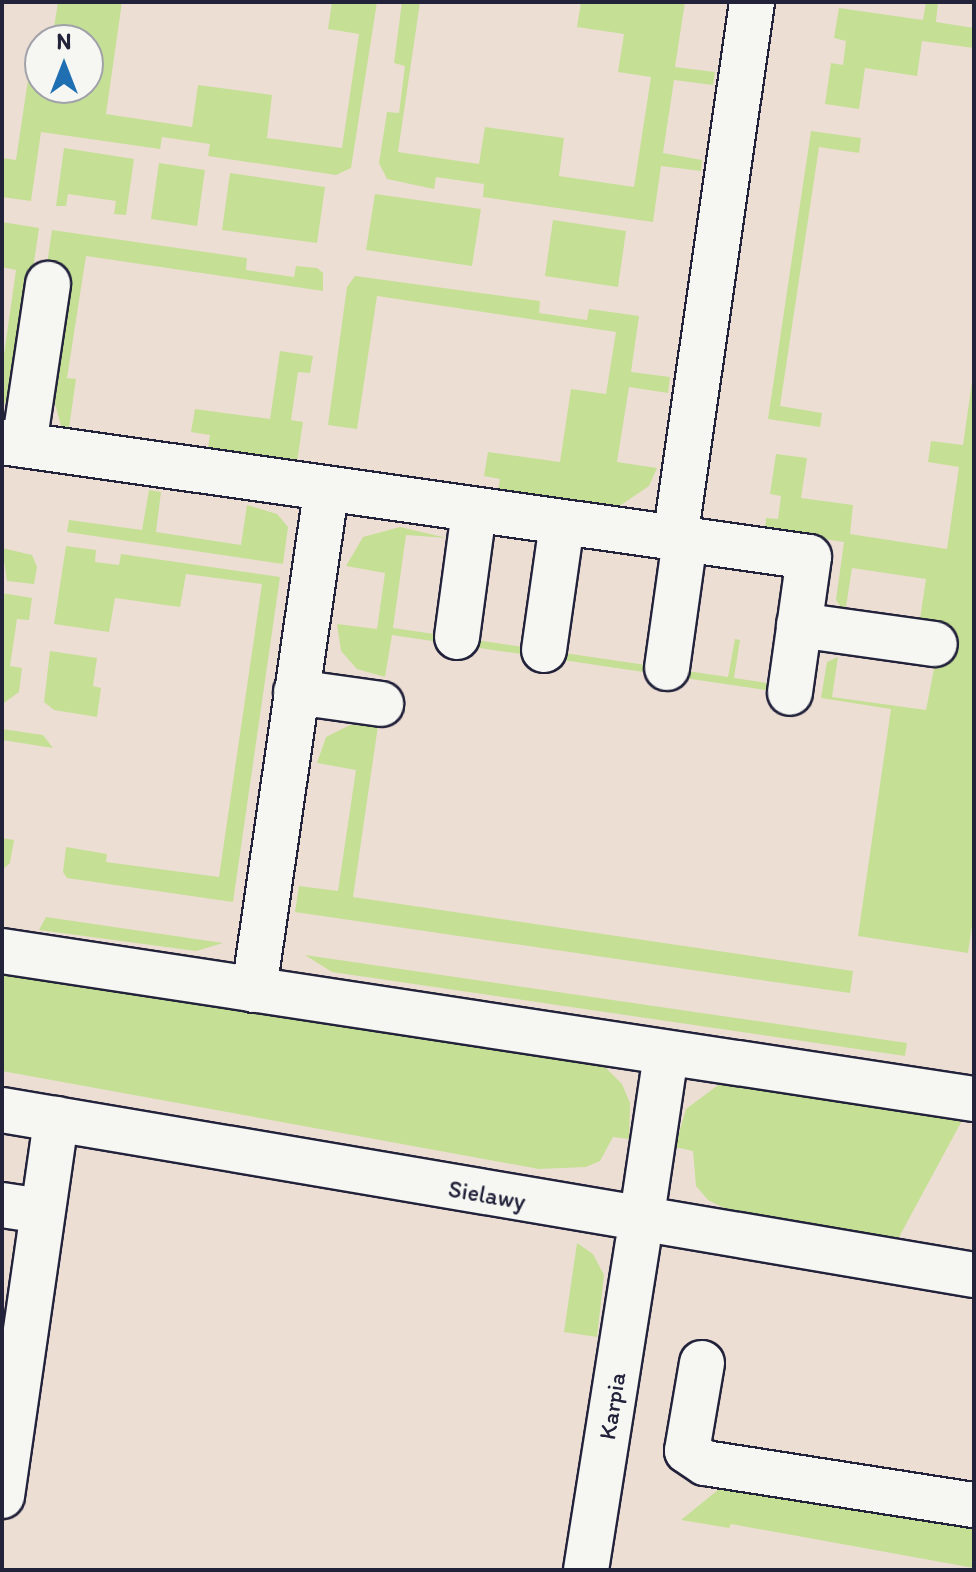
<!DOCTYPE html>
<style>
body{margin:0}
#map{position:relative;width:976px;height:1572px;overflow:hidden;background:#edded4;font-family:Itim,sans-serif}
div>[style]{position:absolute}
.green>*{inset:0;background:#c5df95}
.roads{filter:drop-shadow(2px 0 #22223b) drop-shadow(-2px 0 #22223b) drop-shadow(0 2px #22223b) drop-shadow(0 -2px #22223b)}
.minor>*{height:44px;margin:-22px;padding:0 22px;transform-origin:22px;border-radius:22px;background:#f6f6f2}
span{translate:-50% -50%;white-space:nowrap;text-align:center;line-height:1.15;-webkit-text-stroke:7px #f6f6f2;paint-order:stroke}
.street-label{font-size:24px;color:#22223b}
.frame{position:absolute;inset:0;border:4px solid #22223b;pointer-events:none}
.north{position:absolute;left:24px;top:24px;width:80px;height:80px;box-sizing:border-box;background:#f6f6f2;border:2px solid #a1a1a9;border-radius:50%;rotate:0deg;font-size:22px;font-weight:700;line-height:32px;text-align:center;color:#22223b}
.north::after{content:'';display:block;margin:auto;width:28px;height:36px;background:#1f6fb2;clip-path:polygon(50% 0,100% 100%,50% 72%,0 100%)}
</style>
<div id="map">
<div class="green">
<div style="clip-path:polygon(58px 2px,122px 2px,106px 114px,192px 127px,198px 85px,272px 95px,267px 138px,342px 148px,359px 34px,328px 29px,332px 2px,377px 2px,351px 168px,336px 175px,208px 156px,210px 144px,162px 137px,160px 149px,41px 132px,31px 201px,2px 197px,2px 158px,16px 160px,31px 60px,40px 61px,40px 88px,88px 88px,88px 40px,52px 40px)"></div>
<div style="clip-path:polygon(402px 2px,420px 2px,398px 152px,479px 164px,485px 127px,564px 138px,559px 176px,634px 187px,651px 77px,618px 72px,624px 34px,577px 27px,581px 2px,685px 2px,675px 67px,715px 72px,713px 85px,674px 80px,663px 153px,702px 160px,701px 171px,661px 166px,653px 222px,483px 197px,484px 184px,436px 177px,434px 189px,387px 179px,379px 163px,387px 112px,399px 113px,405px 66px,394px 63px)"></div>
<div style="clip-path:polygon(926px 2px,938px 2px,936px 22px,974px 28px,974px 48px,922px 41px,917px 76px,865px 68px,859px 109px,825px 104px,831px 63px,843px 65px,846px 41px,834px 38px,839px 8px,923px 20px)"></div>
<div style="clip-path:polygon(811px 131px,861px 138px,859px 153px,819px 147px,780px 406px,822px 413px,820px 427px,768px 419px)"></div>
<div style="clip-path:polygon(64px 148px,134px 159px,126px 215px,114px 214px,116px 201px,68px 194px,66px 206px,56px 206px)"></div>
<div style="clip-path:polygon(159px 163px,205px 170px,197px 226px,151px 219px)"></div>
<div style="clip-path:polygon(230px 173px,325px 187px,317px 243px,222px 230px)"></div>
<div style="clip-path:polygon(375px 194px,481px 209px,472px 266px,366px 250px)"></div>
<div style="clip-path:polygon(553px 220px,626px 231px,618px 287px,545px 276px)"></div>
<div style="clip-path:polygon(2px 222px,39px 228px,17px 377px,2px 409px,2px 369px,16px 270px,2px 267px)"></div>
<div style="clip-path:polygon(52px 230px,247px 258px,246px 270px,294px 277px,296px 266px,317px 268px,323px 273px,323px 291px,86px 256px,67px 378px,76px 379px,69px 428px,61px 426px,50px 385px,45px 278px)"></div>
<div style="clip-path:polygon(355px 276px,540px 301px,539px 313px,587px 320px,589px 309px,639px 316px,631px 372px,670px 377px,668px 393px,629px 387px,617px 462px,657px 468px,649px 486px,621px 505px,603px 507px,498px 491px,500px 479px,484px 476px,488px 452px,560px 462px,571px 389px,606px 394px,616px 332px,377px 296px,357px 429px,328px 425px,347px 287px)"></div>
<div style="clip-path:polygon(280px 351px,313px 356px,310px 373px,298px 372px,291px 420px,303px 422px,297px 462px,208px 448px,210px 435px,191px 432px,195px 409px,270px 419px)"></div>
<div style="clip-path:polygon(974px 368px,974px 911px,968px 953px,858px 936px,891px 709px,821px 698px,827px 662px,838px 657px,832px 697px,926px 710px,943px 622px,920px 619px,926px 579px,852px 568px,846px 607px,841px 607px,836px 600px,844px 542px,765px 530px,766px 518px,778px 519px,781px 496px,770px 494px,776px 454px,807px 458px,801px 498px,853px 505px,850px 534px,947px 549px,959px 467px,928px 462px,931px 441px,963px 445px)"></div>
<div style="clip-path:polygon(149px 490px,161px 492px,156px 532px,241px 545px,247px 505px,277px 514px,288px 527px,283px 564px,67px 532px,69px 520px,142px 530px)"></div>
<div style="clip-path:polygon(400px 527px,447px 538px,406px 535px,393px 628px,728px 677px,735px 639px,740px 640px,734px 678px,773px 684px,772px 691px,392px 635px,385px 677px,357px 669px,341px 651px,337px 624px,377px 629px,385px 573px,346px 566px,363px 537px)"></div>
<div style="clip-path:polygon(66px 546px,96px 550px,95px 562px,119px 565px,121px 554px,280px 577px,233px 902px,67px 878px,63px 872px,66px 847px,107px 854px,106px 862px,219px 877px,262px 584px,186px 574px,180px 607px,115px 598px,109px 632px,54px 624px)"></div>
<div style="clip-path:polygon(2px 548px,32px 555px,37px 567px,34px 584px,7px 581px)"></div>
<div style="clip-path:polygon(2px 593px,32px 598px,29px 620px,17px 619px,10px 666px,22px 668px,19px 692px,4px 703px)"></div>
<div style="clip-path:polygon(50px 651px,97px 658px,93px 686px,101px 688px,97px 717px,54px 710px,44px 702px)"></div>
<div style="clip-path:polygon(350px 725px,378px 726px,353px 897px,853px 971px,850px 993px,295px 912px,299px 886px,338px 891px,356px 770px,317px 763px,326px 737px)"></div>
<div style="clip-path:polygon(2px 729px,43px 735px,53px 748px,2px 740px)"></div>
<div style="clip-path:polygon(2px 838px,14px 840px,10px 863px,3px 869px)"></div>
<div style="clip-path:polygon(46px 917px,223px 943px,196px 951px,39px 930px)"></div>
<div style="clip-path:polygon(305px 955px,907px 1043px,905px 1056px,332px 972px)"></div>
<div style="clip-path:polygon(2px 973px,585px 1059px,606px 1068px,622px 1084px,630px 1103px,629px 1139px,613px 1137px,600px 1161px,586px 1167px,539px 1169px,2px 1071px)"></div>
<div style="clip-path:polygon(721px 1083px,744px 1083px,965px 1115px,898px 1239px,726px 1209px,708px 1200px,696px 1186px,693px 1151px,675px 1147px,686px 1109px)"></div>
<div style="clip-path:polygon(577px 1243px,593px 1254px,604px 1275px,597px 1337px,564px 1332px)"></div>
<div style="clip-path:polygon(719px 1489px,974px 1528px,974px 1568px,731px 1524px,729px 1528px,681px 1520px)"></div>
</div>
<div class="roads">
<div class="minor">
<div style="left:2px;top:442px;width:815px;rotate:8.11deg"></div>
<div style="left:809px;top:557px;width:137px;rotate:98deg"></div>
<div style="left:24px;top:445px;width:163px;rotate:-81.5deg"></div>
<div style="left:675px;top:539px;width:542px;rotate:-81.84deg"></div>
<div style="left:799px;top:625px;width:137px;rotate:8deg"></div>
<div style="left:457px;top:637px;width:126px;rotate:-82.3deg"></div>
<div style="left:544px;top:650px;width:128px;rotate:-81.9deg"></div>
<div style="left:667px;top:668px;width:129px;rotate:-82deg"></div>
<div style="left:296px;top:692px;width:86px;rotate:8deg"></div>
<div style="left:2px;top:951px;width:983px;rotate:8.66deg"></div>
<div style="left:254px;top:990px;width:503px;rotate:-81.77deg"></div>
<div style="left:2px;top:1110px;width:986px;rotate:9.63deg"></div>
<div style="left:2px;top:1205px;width:40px;rotate:8.5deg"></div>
<div style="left:641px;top:1222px;width:169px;rotate:-81.5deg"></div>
<div style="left:702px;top:1363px;width:89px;rotate:99.7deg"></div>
<div style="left:687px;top:1451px;width:22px;rotate:34deg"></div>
<div style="left:705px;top:1463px;width:272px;rotate:8.9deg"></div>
<div style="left:2px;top:1496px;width:381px;rotate:-81.8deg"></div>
<div style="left:586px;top:1570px;width:332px;rotate:-81deg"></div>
</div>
</div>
<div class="street-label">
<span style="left:487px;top:1195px;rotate:10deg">Sielawy</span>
<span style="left:612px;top:1406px;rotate:-81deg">Karpia</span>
</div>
<div class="frame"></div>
<div class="north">N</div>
</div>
